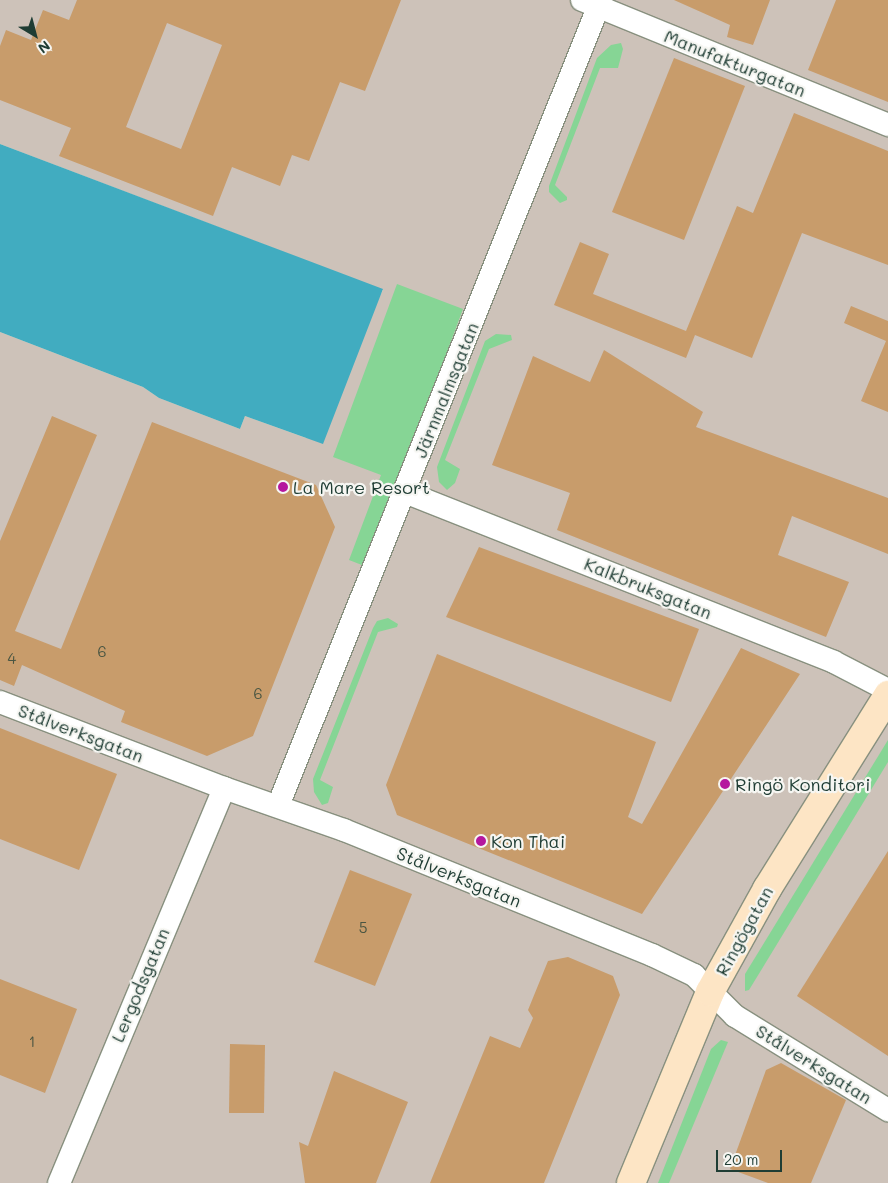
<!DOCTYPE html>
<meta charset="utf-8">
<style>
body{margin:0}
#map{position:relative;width:888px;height:1183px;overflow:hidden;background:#f2e2ca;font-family:Mali,sans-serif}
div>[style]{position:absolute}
.industrial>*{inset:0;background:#cdc2b9}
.green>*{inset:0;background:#86d595}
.water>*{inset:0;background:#41acc0}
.building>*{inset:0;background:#c89c6b}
.roads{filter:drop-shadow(1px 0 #88907f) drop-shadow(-1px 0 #88907f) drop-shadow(0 1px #88907f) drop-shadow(0 -1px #88907f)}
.street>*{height:22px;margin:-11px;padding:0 11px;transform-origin:11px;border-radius:11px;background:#fff}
.secondary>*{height:28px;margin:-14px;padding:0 14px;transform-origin:14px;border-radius:14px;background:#fde5c5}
.dots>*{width:14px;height:14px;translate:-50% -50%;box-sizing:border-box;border:2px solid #f6f6f2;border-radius:50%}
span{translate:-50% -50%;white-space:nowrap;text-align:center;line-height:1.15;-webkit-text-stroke:4.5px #f6f6f2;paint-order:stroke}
.number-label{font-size:15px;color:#495542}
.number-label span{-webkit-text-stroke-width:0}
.street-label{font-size:18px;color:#1f3d34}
.poi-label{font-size:18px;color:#1f3d34}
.left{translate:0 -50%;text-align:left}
.north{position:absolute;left:10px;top:10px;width:50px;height:50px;-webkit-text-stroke:4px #f6f6f2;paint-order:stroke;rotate:143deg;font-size:14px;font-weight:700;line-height:20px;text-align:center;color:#1f3d34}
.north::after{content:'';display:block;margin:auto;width:18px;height:22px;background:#1f3d34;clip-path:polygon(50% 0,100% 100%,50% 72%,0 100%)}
.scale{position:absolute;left:716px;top:1150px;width:66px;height:22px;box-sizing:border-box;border:2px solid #1f3d34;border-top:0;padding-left:6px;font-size:15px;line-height:18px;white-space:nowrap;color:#1f3d34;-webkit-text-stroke:4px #f6f6f2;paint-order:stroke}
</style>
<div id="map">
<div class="industrial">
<div style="clip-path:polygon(0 0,888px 0,888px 1183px,0 1183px,0 332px,143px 387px,159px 398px,240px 429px,245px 416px,306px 438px,383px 290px,0 144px)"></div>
</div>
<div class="green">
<div style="clip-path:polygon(621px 43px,623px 49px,618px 68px,600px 68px,555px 185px,567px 197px,567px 200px,560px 203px,549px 192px,549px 186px,597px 58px,611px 45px)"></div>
<div style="clip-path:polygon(397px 284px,463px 309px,367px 567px,349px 560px,381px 475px,333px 457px)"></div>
<div style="clip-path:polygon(496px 334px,511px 335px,512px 340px,489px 349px,445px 460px,460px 469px,455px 483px,447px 490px,439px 482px,437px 467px,485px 341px)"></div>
<div style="clip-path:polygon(388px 618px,398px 624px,397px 627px,378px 632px,320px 780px,333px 787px,328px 803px,322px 805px,314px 792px,313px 779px,373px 628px,377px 621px)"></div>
<div style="clip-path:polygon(888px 740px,888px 762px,749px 990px,745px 991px,745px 974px)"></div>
<div style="clip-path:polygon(721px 1040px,728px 1042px,669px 1183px,658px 1183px,711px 1049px)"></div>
</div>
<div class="water">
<div style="clip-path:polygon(0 144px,383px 289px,323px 444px,245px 416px,240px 429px,159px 398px,143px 387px,0 332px)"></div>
</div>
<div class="building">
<div style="clip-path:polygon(evenodd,77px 0,401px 0,365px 91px,340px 82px,309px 161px,292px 155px,280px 186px,232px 167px,213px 216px,59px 156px,71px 128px,0 100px,0 46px,6px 30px,31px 40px,43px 10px,69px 20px,77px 0,167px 23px,222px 45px,181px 149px,126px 127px,167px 23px)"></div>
<div style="clip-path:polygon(674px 0,770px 0,753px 45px,727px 37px,730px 25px)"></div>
<div style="clip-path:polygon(836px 0,888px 0,888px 102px,808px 70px)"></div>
<div style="clip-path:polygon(674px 58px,745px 86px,684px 240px,612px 212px)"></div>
<div style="clip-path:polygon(794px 113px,888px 151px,888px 265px,802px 233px,752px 358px,695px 335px,686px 358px,554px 305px,580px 242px,609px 254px,593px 294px,686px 331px,737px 206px,753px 213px)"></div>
<div style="clip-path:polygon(851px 306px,888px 321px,888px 412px,861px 401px,886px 341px,844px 323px)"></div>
<div style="clip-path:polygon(604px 350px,703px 412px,696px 427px,888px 498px,888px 554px,792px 516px,778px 555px,849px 582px,826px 637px,557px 530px,570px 493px,492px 465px,533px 356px,590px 382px)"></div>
<div style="clip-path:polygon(52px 416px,97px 435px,15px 631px,61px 649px,152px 422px,316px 485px,335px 527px,253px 736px,207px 756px,121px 722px,125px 711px,22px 665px,14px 686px,0 680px,0 541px)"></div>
<div style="clip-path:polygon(479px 547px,699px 629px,671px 702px,446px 617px)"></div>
<div style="clip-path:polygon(741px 648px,800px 674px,642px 914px,397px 815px,386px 785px,437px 654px,656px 742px,628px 817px,642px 824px)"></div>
<div style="clip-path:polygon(0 728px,117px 774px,79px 870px,0 839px)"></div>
<div style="clip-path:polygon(888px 851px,888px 1056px,797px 996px)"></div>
<div style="clip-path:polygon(350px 870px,412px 894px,375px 986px,314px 962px)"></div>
<div style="clip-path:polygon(568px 957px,613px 976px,620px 995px,544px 1183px,430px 1183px,490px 1036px,520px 1048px,533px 1018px,528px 1010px,548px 961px)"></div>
<div style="clip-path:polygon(0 979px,77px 1009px,45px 1093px,0 1075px)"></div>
<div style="clip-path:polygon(230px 1044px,265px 1045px,264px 1113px,229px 1113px)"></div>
<div style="clip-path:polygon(781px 1063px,846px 1100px,811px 1183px,768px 1183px,730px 1169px,766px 1070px)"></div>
<div style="clip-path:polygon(334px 1071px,408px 1102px,376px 1183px,305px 1183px,299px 1142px,308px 1146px)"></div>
</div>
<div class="roads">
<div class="street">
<div style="left:582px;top:0;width:331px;rotate:22.2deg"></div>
<div style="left:405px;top:492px;width:461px;rotate:21.6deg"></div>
<div style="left:834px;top:662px;width:61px;rotate:27.4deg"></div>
<div style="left:0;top:702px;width:240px;rotate:21deg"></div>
<div style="left:224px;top:788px;width:127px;rotate:19.3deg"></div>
<div style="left:344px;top:830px;width:332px;rotate:22.1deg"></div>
<div style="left:652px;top:955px;width:47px;rotate:25.5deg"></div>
<div style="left:694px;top:975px;width:58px;rotate:45deg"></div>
<div style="left:735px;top:1016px;width:180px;rotate:31.6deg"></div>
<div style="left:278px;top:806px;width:868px;rotate:-68.16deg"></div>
<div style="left:59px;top:1183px;width:428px;rotate:-67.3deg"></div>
</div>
<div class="secondary">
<div style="left:631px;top:1183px;width:207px;rotate:-67.5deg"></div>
<div style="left:710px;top:992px;width:118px;rotate:-61deg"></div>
<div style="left:767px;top:889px;width:229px;rotate:-58deg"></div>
</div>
</div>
<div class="dots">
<div style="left:283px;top:487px;background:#b5179e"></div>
<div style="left:725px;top:784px;background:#b5179e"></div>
<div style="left:481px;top:841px;background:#b5179e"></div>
</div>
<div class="number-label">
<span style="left:102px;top:652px">6</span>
<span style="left:12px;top:659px">4</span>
<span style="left:258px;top:694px">6</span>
<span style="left:363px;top:928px">5</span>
<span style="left:32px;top:1042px">1</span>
</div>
<div class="street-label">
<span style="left:735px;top:63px;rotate:22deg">Manufakturgatan</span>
<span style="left:446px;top:390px;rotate:-68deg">Järnmalmsgatan</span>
<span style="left:648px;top:588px;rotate:22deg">Kalkbruksgatan</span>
<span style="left:81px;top:733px;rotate:21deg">Stålverksgatan</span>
<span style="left:459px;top:877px;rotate:22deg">Stålverksgatan</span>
<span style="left:744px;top:931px;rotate:-61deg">Ringögatan</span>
<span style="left:140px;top:985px;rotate:-67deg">Lergodsgatan</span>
<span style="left:814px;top:1064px;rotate:32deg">Stålverksgatan</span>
</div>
<div class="poi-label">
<span class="left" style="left:293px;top:487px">La Mare Resort</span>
<span class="left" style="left:735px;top:784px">Ringö Konditori</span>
<span class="left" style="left:491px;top:841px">Kon Thai</span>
</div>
<div class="north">N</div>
<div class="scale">20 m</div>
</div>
